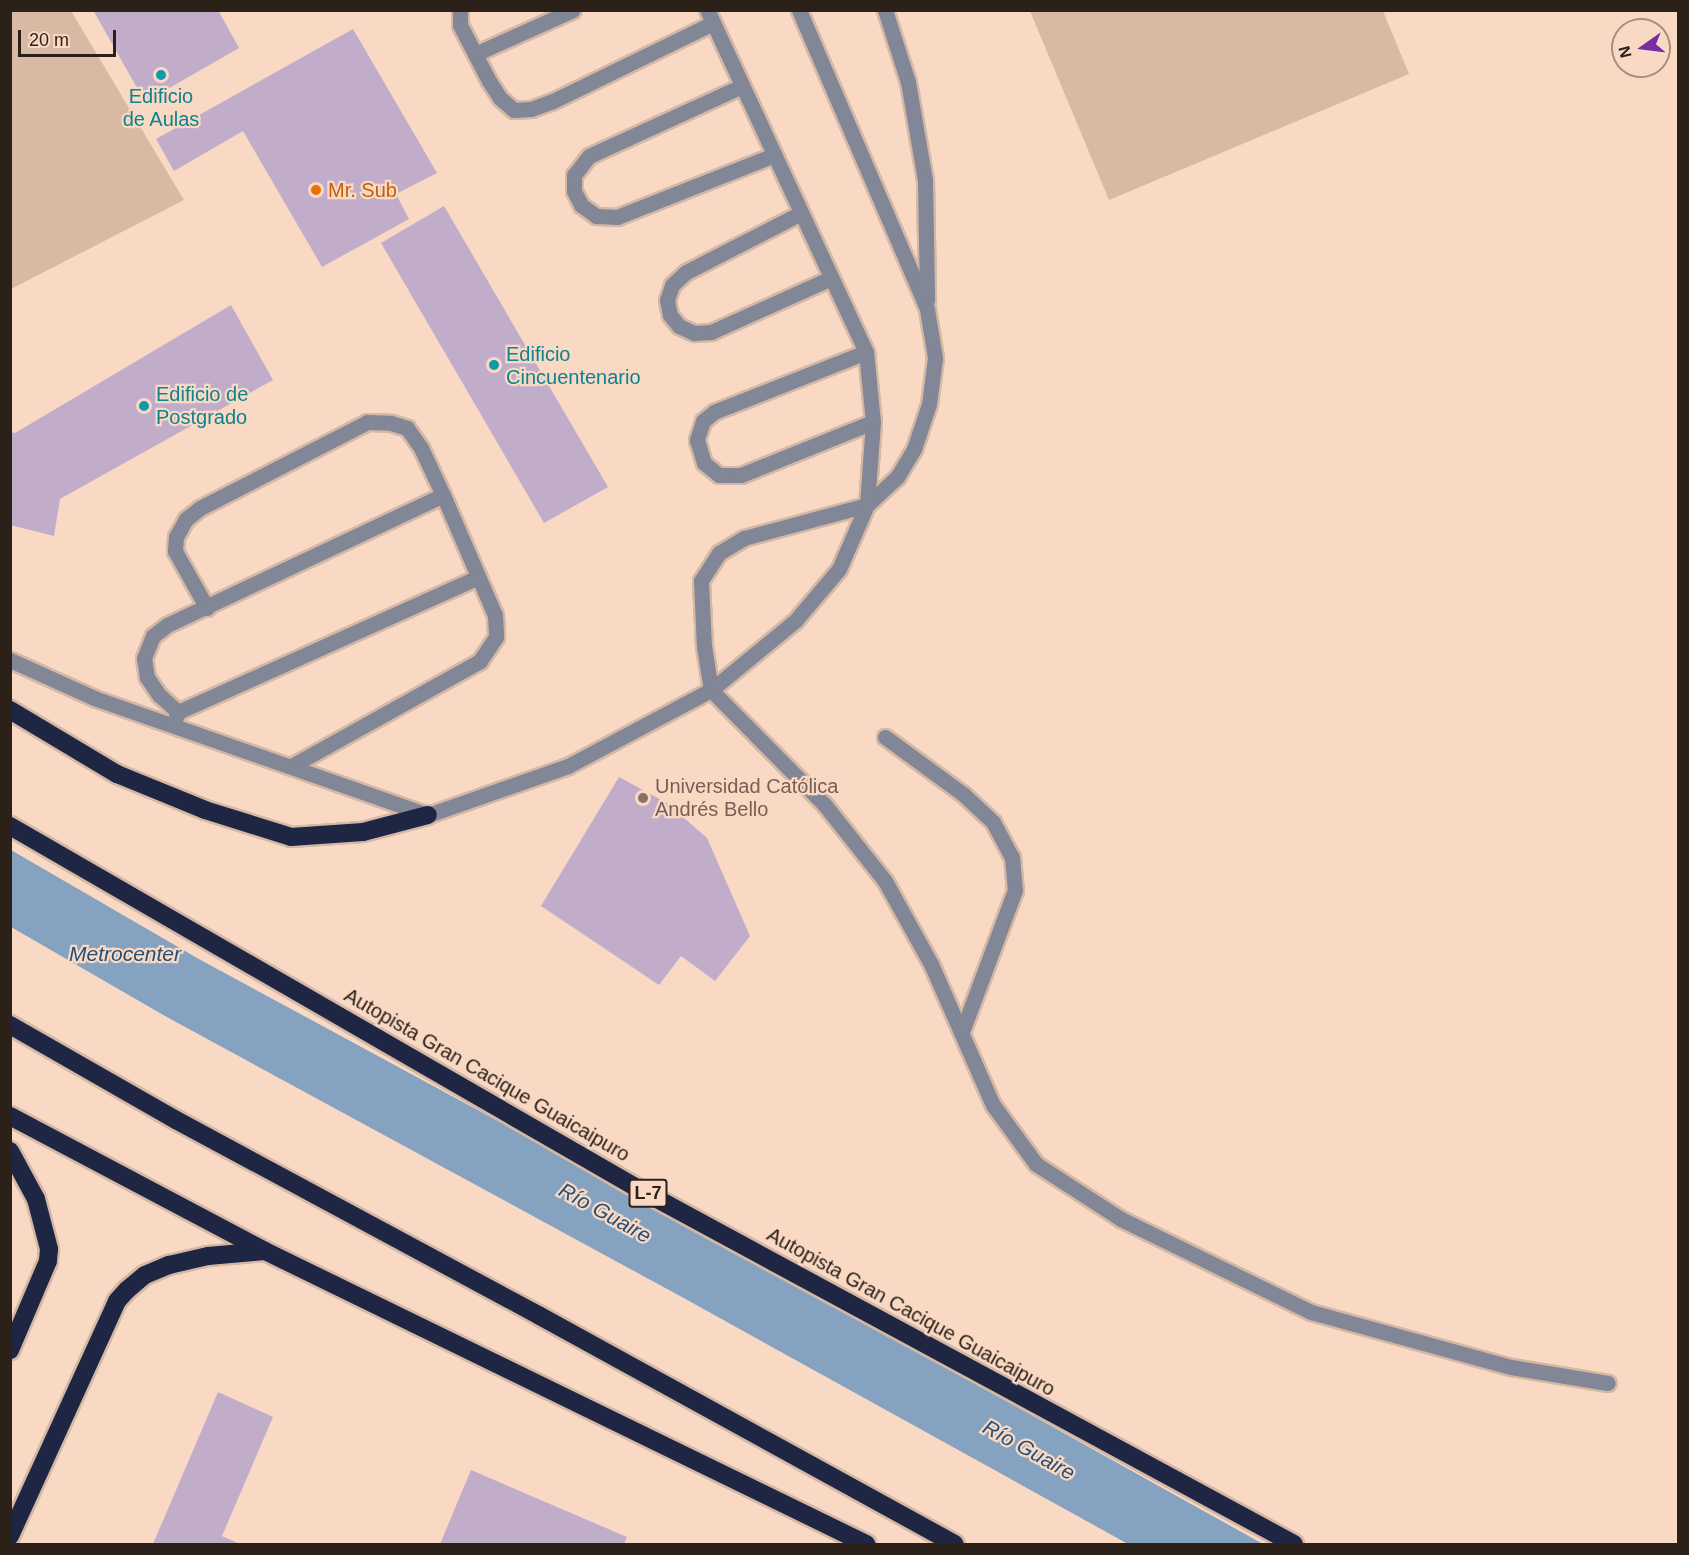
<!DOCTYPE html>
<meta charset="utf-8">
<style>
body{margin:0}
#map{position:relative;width:1689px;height:1555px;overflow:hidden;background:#f9d9c4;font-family:Helvetica,sans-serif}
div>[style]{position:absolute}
.green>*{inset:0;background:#d8b9a4}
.water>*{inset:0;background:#85a2c0}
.building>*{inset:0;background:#c1adca}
.roads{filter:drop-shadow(2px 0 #d4b8a5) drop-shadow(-2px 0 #d4b8a5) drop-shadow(0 2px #d4b8a5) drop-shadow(0 -2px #d4b8a5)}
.minor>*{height:15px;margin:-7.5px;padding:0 7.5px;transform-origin:7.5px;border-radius:7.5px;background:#818796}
.highway>*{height:18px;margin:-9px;padding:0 9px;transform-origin:9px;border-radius:9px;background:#1e2643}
.dots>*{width:16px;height:16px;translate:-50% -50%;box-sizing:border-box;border:3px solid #f9d9c4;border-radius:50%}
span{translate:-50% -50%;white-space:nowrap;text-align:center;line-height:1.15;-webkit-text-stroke:4.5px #f9d9c4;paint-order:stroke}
.shield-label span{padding:2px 4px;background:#f9d9c4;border:2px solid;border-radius:4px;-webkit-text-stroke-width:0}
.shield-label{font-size:18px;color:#2c2119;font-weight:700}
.culture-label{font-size:20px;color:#0d838f}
.left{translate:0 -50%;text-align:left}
.food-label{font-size:20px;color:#c56008}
.education-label{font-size:20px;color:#785e54}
.street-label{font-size:20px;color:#2c2119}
.water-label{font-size:21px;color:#235078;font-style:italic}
.frame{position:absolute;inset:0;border:12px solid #2c2119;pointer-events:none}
.north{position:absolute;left:1611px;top:18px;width:60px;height:60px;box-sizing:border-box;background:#f9d9c4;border:2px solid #a78f80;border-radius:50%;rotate:256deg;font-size:16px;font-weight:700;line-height:24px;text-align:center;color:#2c2119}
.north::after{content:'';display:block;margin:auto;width:21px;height:27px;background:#782ea1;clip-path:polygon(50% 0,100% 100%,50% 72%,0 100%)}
.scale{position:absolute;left:18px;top:30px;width:98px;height:27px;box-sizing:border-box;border:3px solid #2c2119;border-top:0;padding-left:8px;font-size:18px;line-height:21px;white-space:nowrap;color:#2c2119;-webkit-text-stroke:4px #f9d9c4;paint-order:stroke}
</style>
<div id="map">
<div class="green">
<div style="clip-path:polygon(11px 10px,71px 11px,184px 200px,11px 289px)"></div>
<div style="clip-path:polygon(1030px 11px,1383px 11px,1409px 74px,1109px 200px)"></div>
</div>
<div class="water">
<div style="clip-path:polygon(11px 850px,197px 958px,712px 1237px,1263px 1544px,1128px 1544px,680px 1296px,165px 1016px,11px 927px)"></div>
</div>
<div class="building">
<div style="clip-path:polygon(93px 10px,218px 10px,239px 48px,145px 102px)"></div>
<div style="clip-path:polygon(353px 29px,437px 173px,396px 194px,409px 219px,322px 267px,243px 131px,174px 171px,156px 139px)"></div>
<div style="clip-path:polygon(444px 206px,608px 487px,544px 523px,381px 243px)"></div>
<div style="clip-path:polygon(231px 305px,273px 380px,60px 499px,54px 536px,10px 525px,10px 432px,15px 433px)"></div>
<div style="clip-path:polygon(619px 777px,667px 803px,707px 838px,750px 936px,715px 981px,681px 956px,659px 985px,541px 906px)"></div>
<div style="clip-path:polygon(218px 1392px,273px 1417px,222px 1536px,240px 1544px,153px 1544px)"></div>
<div style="clip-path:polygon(471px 1470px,627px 1537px,624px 1544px,440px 1544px)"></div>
</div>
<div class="roads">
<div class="minor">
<div style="left:460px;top:10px;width:15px;rotate:90deg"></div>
<div style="left:460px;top:25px;width:63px;rotate:62.6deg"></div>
<div style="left:489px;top:81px;width:20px;rotate:57deg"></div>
<div style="left:500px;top:98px;width:18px;rotate:41deg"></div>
<div style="left:514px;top:110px;width:17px;rotate:-3deg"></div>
<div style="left:531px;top:109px;width:23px;rotate:-20deg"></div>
<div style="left:553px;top:101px;width:178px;rotate:-26deg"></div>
<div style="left:799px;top:10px;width:325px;rotate:66.8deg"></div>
<div style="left:927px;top:309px;width:50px;rotate:80.7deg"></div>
<div style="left:935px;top:358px;width:46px;rotate:97.4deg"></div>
<div style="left:929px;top:404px;width:47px;rotate:108.4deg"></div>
<div style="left:914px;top:449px;width:33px;rotate:121deg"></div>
<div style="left:897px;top:477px;width:41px;rotate:137deg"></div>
<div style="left:867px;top:505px;width:127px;rotate:165deg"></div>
<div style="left:744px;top:538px;width:29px;rotate:149deg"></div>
<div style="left:719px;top:553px;width:33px;rotate:123deg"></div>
<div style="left:701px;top:581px;width:65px;rotate:87.4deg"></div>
<div style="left:704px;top:646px;width:45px;rotate:81deg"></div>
<div style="left:711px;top:690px;width:161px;rotate:45.3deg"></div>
<div style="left:824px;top:804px;width:98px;rotate:51.6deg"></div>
<div style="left:885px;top:881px;width:95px;rotate:61deg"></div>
<div style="left:931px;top:964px;width:154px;rotate:66.3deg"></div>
<div style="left:993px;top:1105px;width:73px;rotate:53.9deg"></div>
<div style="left:1036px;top:1164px;width:101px;rotate:32.9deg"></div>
<div style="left:1121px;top:1219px;width:212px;rotate:26.1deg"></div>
<div style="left:1311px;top:1312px;width:207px;rotate:15.4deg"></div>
<div style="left:1511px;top:1367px;width:98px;rotate:9.4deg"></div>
<div style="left:885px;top:10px;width:76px;rotate:72.3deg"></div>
<div style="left:908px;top:82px;width:99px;rotate:80.2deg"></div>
<div style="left:925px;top:180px;width:120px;rotate:89deg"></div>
<div style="left:475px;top:54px;width:107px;rotate:-24.2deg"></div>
<div style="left:742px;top:86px;width:168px;rotate:155.4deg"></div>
<div style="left:589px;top:156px;width:24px;rotate:128deg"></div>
<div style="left:574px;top:175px;width:16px;rotate:90deg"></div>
<div style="left:574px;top:191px;width:16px;rotate:63deg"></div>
<div style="left:581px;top:205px;width:19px;rotate:36deg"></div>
<div style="left:596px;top:216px;width:21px;rotate:3deg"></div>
<div style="left:617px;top:217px;width:169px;rotate:-21.5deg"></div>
<div style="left:801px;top:213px;width:129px;rotate:152.8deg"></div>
<div style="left:686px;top:272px;width:19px;rotate:137deg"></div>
<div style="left:672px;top:285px;width:16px;rotate:108deg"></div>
<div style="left:667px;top:300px;width:15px;rotate:79deg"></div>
<div style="left:670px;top:315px;width:14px;rotate:51deg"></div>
<div style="left:679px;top:326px;width:17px;rotate:25deg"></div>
<div style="left:694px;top:333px;width:17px;rotate:-3deg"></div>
<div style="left:711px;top:332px;width:132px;rotate:-24.2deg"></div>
<div style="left:866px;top:352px;width:163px;rotate:158.5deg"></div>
<div style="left:714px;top:412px;width:14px;rotate:141deg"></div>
<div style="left:703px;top:421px;width:20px;rotate:108deg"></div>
<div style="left:697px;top:440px;width:24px;rotate:73deg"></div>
<div style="left:704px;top:463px;width:19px;rotate:39deg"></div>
<div style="left:719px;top:475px;width:22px"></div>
<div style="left:741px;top:475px;width:142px;rotate:-21.9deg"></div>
<div style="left:207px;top:608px;width:65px;rotate:-119.3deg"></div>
<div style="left:175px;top:551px;width:14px;rotate:-86deg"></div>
<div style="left:176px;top:537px;width:21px;rotate:-61deg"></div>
<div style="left:186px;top:519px;width:18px;rotate:-38deg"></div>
<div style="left:200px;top:508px;width:188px;rotate:-27.2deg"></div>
<div style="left:367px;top:422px;width:24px;rotate:2deg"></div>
<div style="left:391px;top:423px;width:17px;rotate:17deg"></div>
<div style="left:407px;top:428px;width:24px;rotate:55deg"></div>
<div style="left:421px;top:448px;width:52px;rotate:64.9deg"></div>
<div style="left:443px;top:495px;width:131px;rotate:66.6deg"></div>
<div style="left:495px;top:615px;width:22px;rotate:87deg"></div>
<div style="left:496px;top:637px;width:29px;rotate:124deg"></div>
<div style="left:480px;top:661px;width:216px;rotate:150.9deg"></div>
<div style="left:10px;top:660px;width:92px;rotate:24.3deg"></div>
<div style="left:94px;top:698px;width:354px;rotate:19.3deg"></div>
<div style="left:428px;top:815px;width:148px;rotate:-19.3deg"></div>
<div style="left:568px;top:766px;width:162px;rotate:-28deg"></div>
<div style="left:711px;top:690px;width:109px;rotate:-39.4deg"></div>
<div style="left:795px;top:621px;width:68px;rotate:-49.8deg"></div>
<div style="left:839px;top:569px;width:70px;rotate:-66.4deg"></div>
<div style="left:867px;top:505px;width:83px;rotate:-85.9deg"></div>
<div style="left:873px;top:422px;width:70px;rotate:-95.7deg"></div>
<div style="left:866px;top:352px;width:377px;rotate:-114.9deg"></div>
<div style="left:178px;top:712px;width:329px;rotate:-24.2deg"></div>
<div style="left:173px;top:724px;width:13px;rotate:-67deg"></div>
<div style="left:178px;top:712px;width:25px;rotate:-138deg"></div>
<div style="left:159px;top:695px;width:22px;rotate:-124deg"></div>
<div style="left:147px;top:677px;width:19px;rotate:-99deg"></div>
<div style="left:144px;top:658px;width:24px;rotate:-68deg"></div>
<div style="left:153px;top:636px;width:18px;rotate:-38deg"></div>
<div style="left:167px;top:625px;width:305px;rotate:-25.2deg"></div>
<div style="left:885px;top:737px;width:97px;rotate:36.2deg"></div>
<div style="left:963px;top:794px;width:41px;rotate:43deg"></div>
<div style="left:993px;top:822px;width:40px;rotate:62deg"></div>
<div style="left:1012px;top:857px;width:33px;rotate:85deg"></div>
<div style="left:1015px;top:890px;width:152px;rotate:110.5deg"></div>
</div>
<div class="highway">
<div style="left:10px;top:710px;width:125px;rotate:30.9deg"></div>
<div style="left:117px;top:774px;width:95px;rotate:22.2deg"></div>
<div style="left:205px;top:810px;width:90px;rotate:17.4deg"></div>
<div style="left:291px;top:837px;width:72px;rotate:-4deg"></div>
<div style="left:363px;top:832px;width:67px;rotate:-14.7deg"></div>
<div style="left:10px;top:826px;width:724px;rotate:30deg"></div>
<div style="left:637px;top:1188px;width:747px;rotate:28.45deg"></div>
<div style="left:10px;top:1025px;width:191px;rotate:29.8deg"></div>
<div style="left:176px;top:1120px;width:413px;rotate:28.3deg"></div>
<div style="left:540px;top:1316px;width:473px;rotate:28.8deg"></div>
<div style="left:10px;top:1116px;width:289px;rotate:27.9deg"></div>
<div style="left:265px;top:1251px;width:669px;rotate:25.99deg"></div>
<div style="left:10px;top:1151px;width:55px;rotate:61.6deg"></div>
<div style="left:36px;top:1199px;width:52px;rotate:75.4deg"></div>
<div style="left:49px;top:1249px;width:12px;rotate:95deg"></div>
<div style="left:48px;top:1261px;width:97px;rotate:113.1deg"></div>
<div style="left:10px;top:1536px;width:258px;rotate:-65.5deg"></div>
<div style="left:117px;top:1301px;width:15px;rotate:-48deg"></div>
<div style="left:127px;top:1290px;width:23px;rotate:-40deg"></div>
<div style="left:145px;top:1275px;width:26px;rotate:-23deg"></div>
<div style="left:169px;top:1265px;width:40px;rotate:-13deg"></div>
<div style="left:208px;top:1256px;width:57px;rotate:-5deg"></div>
</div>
</div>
<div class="dots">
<div style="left:161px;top:75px;background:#0f9aa8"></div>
<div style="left:316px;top:190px;background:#e8710a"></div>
<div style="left:494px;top:365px;background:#0f9aa8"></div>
<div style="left:144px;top:406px;background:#0f9aa8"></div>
<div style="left:643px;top:798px;background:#8d6e63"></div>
</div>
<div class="shield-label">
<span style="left:648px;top:1193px">L-7</span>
</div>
<div class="culture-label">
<span style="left:161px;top:108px">Edificio<br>de Aulas</span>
<span class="left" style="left:506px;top:366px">Edificio<br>Cincuentenario</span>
<span class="left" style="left:156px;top:406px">Edificio de<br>Postgrado</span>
</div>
<div class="food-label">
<span class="left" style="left:328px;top:190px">Mr. Sub</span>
</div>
<div class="education-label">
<span class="left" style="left:655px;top:798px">Universidad Católica<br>Andrés Bello</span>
</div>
<div class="street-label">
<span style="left:487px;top:1075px;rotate:30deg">Autopista Gran Cacique Guaicaipuro</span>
<span style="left:911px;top:1312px;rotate:29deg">Autopista Gran Cacique Guaicaipuro</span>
</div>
<div class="water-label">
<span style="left:125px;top:954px">Metrocenter</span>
<span style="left:605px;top:1213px;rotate:29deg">Río Guaire</span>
<span style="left:1029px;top:1450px;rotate:29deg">Río Guaire</span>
</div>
<div class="frame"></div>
<div class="north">N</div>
<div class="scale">20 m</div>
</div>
